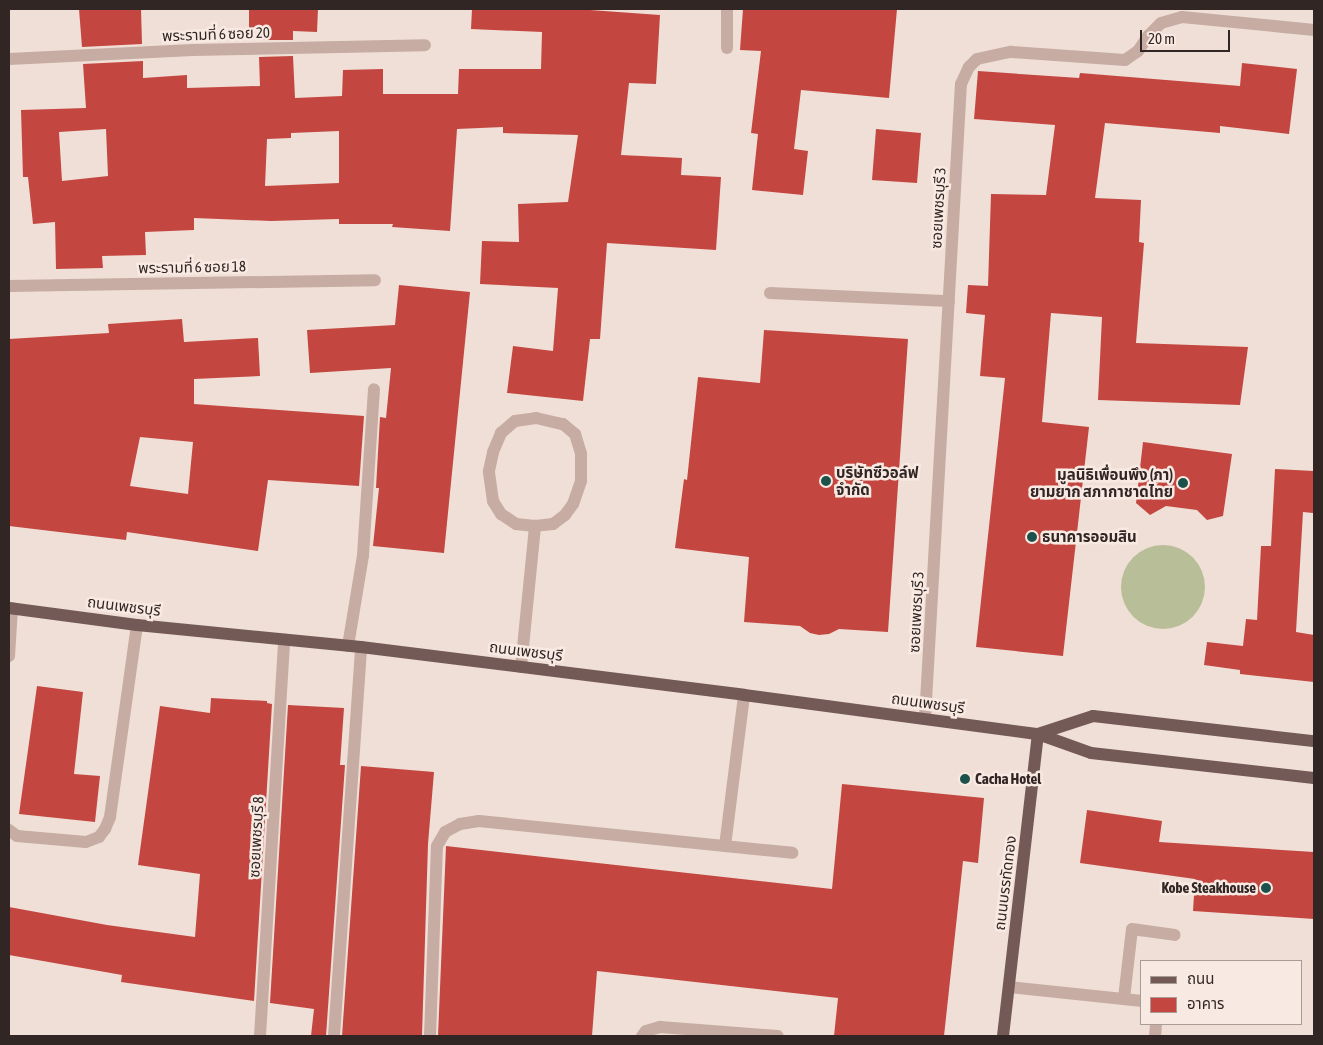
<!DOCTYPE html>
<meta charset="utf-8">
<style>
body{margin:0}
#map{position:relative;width:1323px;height:1045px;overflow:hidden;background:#f0dfd6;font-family:"Asap Condensed","Noto Sans Thai",sans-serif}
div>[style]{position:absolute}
.green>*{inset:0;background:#b8be97}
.round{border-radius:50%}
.building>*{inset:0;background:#c34740}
.minor>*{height:12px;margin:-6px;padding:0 6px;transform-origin:6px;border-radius:6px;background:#c7aca3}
.major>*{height:12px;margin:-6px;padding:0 6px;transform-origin:6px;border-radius:6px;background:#745a56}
.dots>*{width:14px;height:14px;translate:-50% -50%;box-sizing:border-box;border:2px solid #f8eae2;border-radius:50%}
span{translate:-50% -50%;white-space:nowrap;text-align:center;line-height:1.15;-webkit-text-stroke:5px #f8eae2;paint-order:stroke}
.street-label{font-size:15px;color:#322625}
.poi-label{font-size:15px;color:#322625;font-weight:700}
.left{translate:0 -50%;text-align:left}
.right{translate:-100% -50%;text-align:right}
.frame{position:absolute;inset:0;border:10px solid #322625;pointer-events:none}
.legend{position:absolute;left:1140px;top:960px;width:162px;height:65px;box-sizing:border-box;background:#f8eae2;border:1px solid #a99c96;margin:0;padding:6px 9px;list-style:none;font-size:15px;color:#322625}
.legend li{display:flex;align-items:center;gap:10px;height:25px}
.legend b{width:25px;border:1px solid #a99c96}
.scale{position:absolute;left:1140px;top:30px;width:90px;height:22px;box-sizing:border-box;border:2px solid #322625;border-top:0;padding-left:6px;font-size:15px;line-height:18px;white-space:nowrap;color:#322625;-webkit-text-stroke:4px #f8eae2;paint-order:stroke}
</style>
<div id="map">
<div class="green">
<div class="round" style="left:1121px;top:545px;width:84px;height:84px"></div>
</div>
<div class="building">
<div style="clip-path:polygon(79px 9px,141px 9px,142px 44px,82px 47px)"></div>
<div style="clip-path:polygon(249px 9px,318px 9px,317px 32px,293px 31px,293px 40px,258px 40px,258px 29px,249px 29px)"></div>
<div style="clip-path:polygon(evenodd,472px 9px,576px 9px,660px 15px,656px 84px,629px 83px,621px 155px,682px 158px,681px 175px,721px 177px,716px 250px,607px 243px,600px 339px,590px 339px,583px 401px,507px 393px,513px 346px,553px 351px,558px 288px,480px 284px,482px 241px,519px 242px,518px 204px,568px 202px,578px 135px,503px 133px,503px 127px,457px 129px,450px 231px,392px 227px,393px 224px,339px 224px,339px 219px,271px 221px,194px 218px,194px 230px,145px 232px,146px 255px,102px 256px,103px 268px,56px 269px,55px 222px,33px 224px,28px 177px,23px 177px,21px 110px,86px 108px,83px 64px,143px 61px,143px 78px,187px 75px,187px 88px,260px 86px,259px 57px,293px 56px,295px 98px,342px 96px,343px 70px,383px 69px,383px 94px,458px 94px,459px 69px,541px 69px,542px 32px,471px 29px,472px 9px,106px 129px,108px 176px,62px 181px,59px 132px,106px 129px,472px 9px,339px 131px,339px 183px,265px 186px,267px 139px,291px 138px,291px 133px,339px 131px)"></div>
<div style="clip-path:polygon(743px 9px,897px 9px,889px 98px,801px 90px,794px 149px,808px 151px,803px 195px,752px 190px,758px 134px,751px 133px,761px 51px,740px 50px)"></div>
<div style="clip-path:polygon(1242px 63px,1297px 69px,1289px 134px,1220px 126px,1220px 133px,1105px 123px,1095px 198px,1141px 200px,1139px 242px,1144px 243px,1136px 343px,1248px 347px,1240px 405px,1098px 400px,1102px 317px,1051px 313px,1042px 422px,1089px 427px,1063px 656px,976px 647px,1005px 378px,980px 376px,985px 315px,966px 313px,968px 285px,988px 286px,991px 194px,1046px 195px,1055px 125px,974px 119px,978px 71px,1079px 78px,1080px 73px,1240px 86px)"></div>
<div style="clip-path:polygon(876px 129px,921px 133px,917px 183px,872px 180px)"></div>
<div style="clip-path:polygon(399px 285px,470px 292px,444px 553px,373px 546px,379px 488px,376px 488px,380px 417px,386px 418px,391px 368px,310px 373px,307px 330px,395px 325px)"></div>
<div style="clip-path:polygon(evenodd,182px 319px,184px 342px,258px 338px,260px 376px,194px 379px,194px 404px,364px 416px,359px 486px,268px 480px,258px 551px,127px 532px,126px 540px,9px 526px,9px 339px,109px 333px,108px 324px,182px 319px,140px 437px,193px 442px,188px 494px,130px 486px,140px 437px)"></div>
<div style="clip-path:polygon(764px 330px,908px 339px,888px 632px,839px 629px,829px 634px,819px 635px,810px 633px,800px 626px,744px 622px,749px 557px,675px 548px,684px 479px,687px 480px,698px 377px,760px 383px)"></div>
<div style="clip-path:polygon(1143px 442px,1232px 454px,1223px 516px,1207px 520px,1197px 510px,1166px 506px,1150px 515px,1136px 503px)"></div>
<div style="clip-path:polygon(1275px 469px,1314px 471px,1313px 513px,1303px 512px,1296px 632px,1314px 635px,1314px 682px,1240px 674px,1240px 670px,1204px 665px,1207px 642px,1243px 646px,1246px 619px,1257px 620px,1261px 546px,1271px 546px)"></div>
<div style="clip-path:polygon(37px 686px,83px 692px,74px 774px,100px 776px,95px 822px,19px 814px)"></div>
<div style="clip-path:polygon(211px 698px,267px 701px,267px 703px,272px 704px,254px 1001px,121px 982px,122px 975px,9px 955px,9px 907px,107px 925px,195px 937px,200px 874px,138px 865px,160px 706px,210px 713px)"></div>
<div style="clip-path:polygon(288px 705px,344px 708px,340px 765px,345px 765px,326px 1036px,311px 1036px,314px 1009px,270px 1003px)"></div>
<div style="clip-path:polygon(361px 766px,434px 772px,428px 844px,422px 1036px,342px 1036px)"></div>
<div style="clip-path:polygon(842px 784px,984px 798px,978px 863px,963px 861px,944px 1036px,834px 1036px,838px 998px,597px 971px,592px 1036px,438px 1036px,446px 846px,832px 889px)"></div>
<div style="clip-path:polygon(1087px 810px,1162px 821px,1159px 842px,1314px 852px,1314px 919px,1193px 911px,1195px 879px,1080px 863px)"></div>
</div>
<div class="minor">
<div style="left:727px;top:48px;width:39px;rotate:-90deg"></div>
<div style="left:9px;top:59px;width:184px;rotate:-2.8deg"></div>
<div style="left:193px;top:50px;width:232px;rotate:-1.2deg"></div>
<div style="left:9px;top:286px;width:366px;rotate:-0.9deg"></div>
<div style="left:770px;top:293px;width:179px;rotate:2.6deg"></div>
<div style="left:536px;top:418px;width:28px;rotate:13deg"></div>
<div style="left:563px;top:424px;width:16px;rotate:40deg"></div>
<div style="left:575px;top:434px;width:21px;rotate:73deg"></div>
<div style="left:581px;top:454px;width:27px;rotate:90deg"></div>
<div style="left:581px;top:481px;width:24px;rotate:109deg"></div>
<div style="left:573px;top:504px;width:14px;rotate:126deg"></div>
<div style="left:565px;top:515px;width:15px;rotate:143deg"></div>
<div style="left:553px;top:524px;width:18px;rotate:174deg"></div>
<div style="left:535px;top:526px;width:19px;rotate:-174deg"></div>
<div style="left:516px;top:524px;width:18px;rotate:-146deg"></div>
<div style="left:501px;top:514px;width:15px;rotate:-122deg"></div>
<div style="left:493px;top:501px;width:30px;rotate:-98deg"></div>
<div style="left:489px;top:471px;width:19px;rotate:-78deg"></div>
<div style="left:493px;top:452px;width:21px;rotate:-67deg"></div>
<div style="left:501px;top:433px;width:18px;rotate:-41deg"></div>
<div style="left:515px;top:421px;width:21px;rotate:-8deg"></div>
<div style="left:348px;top:646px;width:92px;rotate:-80.6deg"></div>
<div style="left:363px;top:555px;width:166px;rotate:-86.2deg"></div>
<div style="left:9px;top:656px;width:48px;rotate:-86.4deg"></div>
<div style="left:521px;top:667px;width:142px;rotate:-84.3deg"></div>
<div style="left:925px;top:719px;width:636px;rotate:-86.76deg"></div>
<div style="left:961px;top:84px;width:19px;rotate:-65deg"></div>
<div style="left:969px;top:67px;width:11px;rotate:-45deg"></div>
<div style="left:977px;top:59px;width:35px;rotate:-12deg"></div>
<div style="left:1011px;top:52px;width:114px;rotate:4deg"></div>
<div style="left:1125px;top:60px;width:16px;rotate:-35deg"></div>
<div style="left:1138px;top:51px;width:18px;rotate:-56deg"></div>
<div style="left:1148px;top:36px;width:18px;rotate:-45deg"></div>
<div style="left:1161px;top:23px;width:22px;rotate:-16deg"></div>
<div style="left:1182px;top:17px;width:133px;rotate:5.6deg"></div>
<div style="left:9px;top:830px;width:10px;rotate:37deg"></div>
<div style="left:17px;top:836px;width:69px;rotate:5deg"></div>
<div style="left:86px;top:842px;width:14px;rotate:-21deg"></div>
<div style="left:99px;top:837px;width:10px;rotate:-53deg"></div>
<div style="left:105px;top:829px;width:13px;rotate:-67deg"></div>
<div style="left:110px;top:817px;width:194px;rotate:-82deg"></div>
<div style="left:725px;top:846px;width:152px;rotate:-82.8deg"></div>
<div style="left:1009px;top:987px;width:134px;rotate:6deg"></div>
<div style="left:1124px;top:998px;width:69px;rotate:-83.4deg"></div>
<div style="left:1132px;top:929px;width:43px;rotate:7.9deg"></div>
<div style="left:260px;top:1036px;width:397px;rotate:-86.5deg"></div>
<div style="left:334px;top:1036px;width:390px;rotate:-86deg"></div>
<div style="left:430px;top:1036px;width:190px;rotate:-87.9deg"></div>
<div style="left:437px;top:846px;width:16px;rotate:-60deg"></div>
<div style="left:445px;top:832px;width:17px;rotate:-28deg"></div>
<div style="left:460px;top:824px;width:19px;rotate:-9deg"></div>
<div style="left:479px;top:821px;width:315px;rotate:5.8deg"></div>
<div style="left:642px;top:1036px;width:6px;rotate:-51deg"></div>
<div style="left:646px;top:1031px;width:15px;rotate:-16deg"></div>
<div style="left:660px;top:1027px;width:118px;rotate:4.4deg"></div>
<div style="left:1155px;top:1036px;width:12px;rotate:-85deg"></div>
</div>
<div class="major">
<div style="left:9px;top:608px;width:129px;rotate:7.6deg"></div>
<div style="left:137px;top:625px;width:225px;rotate:5.6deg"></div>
<div style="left:361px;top:647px;width:386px;rotate:7.1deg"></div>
<div style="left:744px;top:695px;width:297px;rotate:7.6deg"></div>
<div style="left:1038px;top:734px;width:56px;rotate:19.7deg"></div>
<div style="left:1091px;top:753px;width:224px;rotate:6.4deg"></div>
<div style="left:1038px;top:734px;width:58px;rotate:-18.1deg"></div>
<div style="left:1093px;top:716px;width:222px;rotate:6.5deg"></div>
<div style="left:1003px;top:1036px;width:304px;rotate:-83.4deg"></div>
</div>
<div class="dots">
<div style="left:826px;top:481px;background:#1c524b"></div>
<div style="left:1183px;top:483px;background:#1c524b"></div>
<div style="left:1032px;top:537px;background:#1c524b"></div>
<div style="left:965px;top:779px;background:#1c524b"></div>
<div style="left:1266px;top:888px;background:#1c524b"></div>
</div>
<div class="street-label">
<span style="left:216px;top:34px;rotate:-2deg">พระรามที่ 6 ซอย 20</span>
<span style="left:938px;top:208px;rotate:-87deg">ซอยเพชรบุรี 3</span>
<span style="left:192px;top:267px;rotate:-1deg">พระรามที่ 6 ซอย 18</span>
<span style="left:124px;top:606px;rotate:7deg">ถนนเพชรบุรี</span>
<span style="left:916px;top:612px;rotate:-87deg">ซอยเพชรบุรี 3</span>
<span style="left:526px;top:651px;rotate:7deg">ถนนเพชรบุรี</span>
<span style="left:928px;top:703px;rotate:8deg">ถนนเพชรบุรี</span>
<span style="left:256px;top:837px;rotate:-87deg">ซอยเพชรบุรี 8</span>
<span style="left:1005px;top:883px;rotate:-83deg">ถนนบรรทัดทอง</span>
</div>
<div class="poi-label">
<span class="left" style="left:836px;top:481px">บริษัทซีวอล์ฟ<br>จำกัด</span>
<span class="right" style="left:1173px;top:483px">มูลนิธิเพื่อนพึง (ภา)<br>ยามยาก สภากาชาดไทย</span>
<span class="left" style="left:1042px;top:537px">ธนาคารออมสิน</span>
<span class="left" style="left:975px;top:779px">Cacha Hotel</span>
<span class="right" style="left:1256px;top:888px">Kobe Steakhouse</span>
</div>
<div class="frame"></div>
<ul class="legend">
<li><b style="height:6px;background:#745a56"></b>ถนน</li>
<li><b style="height:14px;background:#c34740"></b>อาคาร</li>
</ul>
<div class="scale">20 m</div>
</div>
